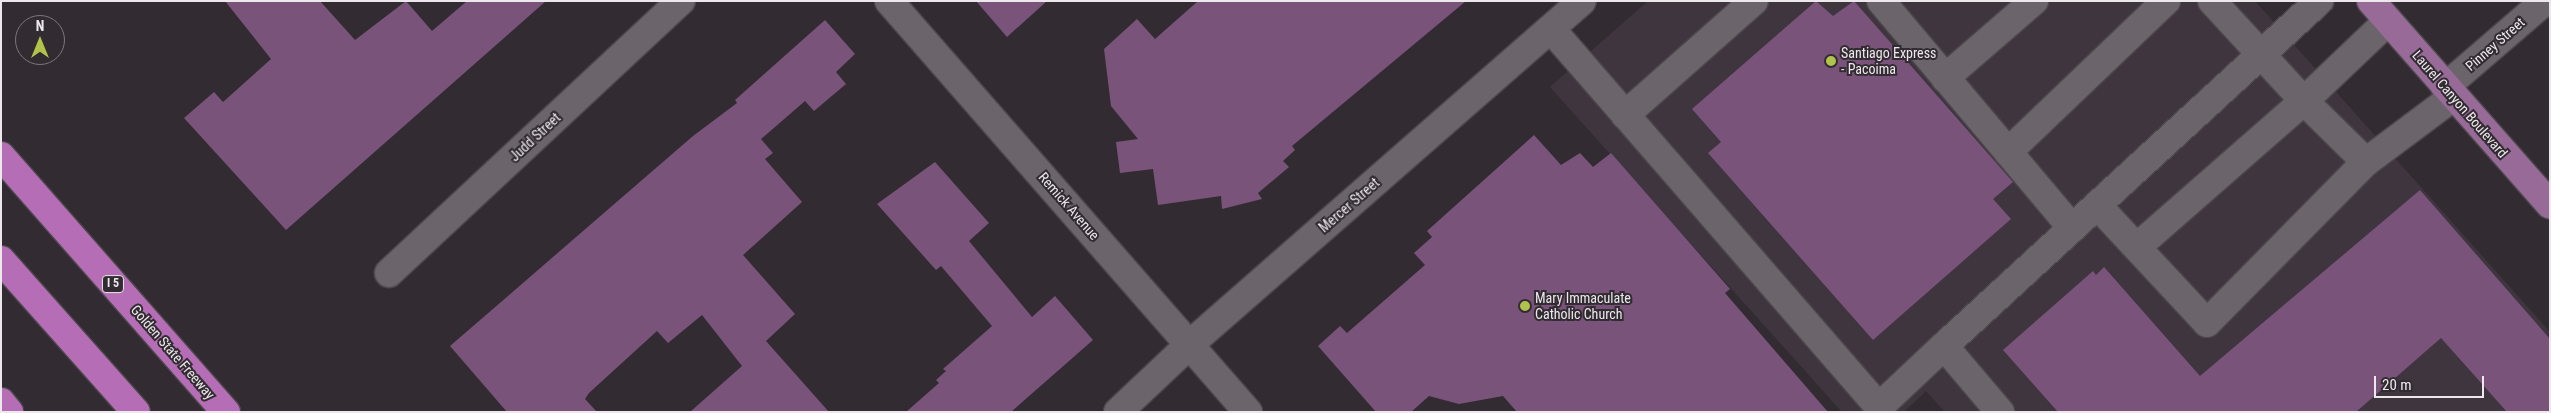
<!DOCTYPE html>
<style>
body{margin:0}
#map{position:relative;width:2551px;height:413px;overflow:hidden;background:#322c32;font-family:"Roboto Condensed",sans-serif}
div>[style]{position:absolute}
.built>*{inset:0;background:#3f353f}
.building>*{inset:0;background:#795379}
.roads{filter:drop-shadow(1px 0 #4c474c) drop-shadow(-1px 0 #4c474c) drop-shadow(0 1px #4c474c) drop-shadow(0 -1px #4c474c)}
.minor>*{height:28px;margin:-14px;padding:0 14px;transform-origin:14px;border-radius:14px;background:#6b656b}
.major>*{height:28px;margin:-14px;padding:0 14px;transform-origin:14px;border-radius:14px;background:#976a98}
.highway>*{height:28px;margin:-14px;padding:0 14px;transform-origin:14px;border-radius:14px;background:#b56db6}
.dots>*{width:14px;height:14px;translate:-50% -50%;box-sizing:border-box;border:2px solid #322c32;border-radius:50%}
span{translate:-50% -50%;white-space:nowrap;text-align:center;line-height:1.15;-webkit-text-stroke:4px #322c32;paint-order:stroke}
.shield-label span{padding:1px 4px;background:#322c32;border:1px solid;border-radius:4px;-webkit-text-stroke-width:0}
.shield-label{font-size:12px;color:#ece8eb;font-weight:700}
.street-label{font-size:14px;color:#ece8eb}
.poi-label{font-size:14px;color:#ece8eb}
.left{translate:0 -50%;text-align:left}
.frame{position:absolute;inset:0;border:2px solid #ece8eb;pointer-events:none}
.north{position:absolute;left:15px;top:15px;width:50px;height:50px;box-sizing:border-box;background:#322c32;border:1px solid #7c777c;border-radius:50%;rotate:0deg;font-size:14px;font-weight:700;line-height:20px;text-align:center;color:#ece8eb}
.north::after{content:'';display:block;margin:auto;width:18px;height:22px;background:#b2c34c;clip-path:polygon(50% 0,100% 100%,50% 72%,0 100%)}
.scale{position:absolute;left:2374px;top:376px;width:110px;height:22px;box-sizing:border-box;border:2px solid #ece8eb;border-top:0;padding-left:6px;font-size:15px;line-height:18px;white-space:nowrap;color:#ece8eb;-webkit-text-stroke:4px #322c32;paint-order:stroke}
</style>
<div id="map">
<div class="built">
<div style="clip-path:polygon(1648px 1px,2255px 1px,2550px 332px,2550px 412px,1945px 412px,1926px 391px,1904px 412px,1842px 412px,1550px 87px)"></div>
</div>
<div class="building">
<div style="clip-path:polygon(225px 1px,320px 1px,355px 40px,406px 1px,432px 31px,467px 1px,546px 1px,286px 230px,184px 118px,214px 92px,223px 102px,271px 59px)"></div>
<div style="clip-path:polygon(976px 1px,1047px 1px,1007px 37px)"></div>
<div style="clip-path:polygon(1198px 1px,1466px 1px,1292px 146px,1295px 150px,1283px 161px,1289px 167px,1258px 193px,1262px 199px,1222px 209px,1221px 196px,1158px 205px,1153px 169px,1120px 173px,1116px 142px,1138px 139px,1111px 106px,1104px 49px,1137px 19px,1155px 39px)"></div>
<div style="clip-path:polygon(1816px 1px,1833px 16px,1854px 1px,2013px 182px,1993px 199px,2011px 219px,1873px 340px,1708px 153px,1721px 142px,1692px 109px)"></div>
<div style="clip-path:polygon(825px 20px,855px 54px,836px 72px,846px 84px,814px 111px,805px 101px,761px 139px,773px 153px,765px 159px,802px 202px,743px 255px,795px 314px,766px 341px,829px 412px,690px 412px,742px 366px,702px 315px,668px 343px,657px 331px,589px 393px,585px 399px,597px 412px,507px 412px,450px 346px,693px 136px,737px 103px,735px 100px)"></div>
<div style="clip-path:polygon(1534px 135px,1561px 165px,1580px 153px,1593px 167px,1611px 153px,1730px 289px,1725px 293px,1828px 412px,1517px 412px,1503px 396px,1459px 404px,1429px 396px,1411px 412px,1376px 412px,1318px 346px,1340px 326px,1347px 333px,1425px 265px,1414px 253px,1432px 237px,1427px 231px)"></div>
<div style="clip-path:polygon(935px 162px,989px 223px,969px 241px,1032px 317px,1055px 296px,1093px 340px,1011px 412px,906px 412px,939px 383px,936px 380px,946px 371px,943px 369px,992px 326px,941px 266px,936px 270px,877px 204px)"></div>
<div style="clip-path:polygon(2420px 190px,2550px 339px,2550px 412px,2507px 412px,2441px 338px,2356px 412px,2058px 412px,2003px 350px,2093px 271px,2096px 275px,2104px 267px,2200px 376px)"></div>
</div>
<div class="roads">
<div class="minor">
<div style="left:889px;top:1px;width:546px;rotate:48.86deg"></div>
<div style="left:1881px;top:1px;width:297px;rotate:49.9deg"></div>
<div style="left:2212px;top:1px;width:136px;rotate:47.4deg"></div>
<div style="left:2304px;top:101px;width:116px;rotate:-43.6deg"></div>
<div style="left:1551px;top:29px;width:500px;rotate:49.05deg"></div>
<div style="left:1879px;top:407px;width:89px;rotate:-43.2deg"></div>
<div style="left:1944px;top:346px;width:87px;rotate:49.7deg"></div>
<div style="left:1945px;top:78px;width:118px;rotate:-40.9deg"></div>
<div style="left:2445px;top:87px;width:132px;rotate:-40.7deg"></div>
<div style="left:1625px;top:115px;width:172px;rotate:-41.5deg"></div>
<div style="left:2008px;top:152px;width:219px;rotate:-43.7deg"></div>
<div style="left:2097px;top:205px;width:161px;rotate:47deg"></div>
<div style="left:2207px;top:323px;width:226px;rotate:-45.4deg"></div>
<div style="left:2366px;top:162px;width:109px;rotate:-36.8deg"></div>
<div style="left:2137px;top:247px;width:222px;rotate:-41.2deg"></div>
<div style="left:2304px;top:101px;width:87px;rotate:44.5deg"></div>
<div style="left:389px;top:273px;width:399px;rotate:-43deg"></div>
<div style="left:1944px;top:346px;width:510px;rotate:-42.61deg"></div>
<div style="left:1118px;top:412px;width:98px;rotate:-43.3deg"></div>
<div style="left:1189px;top:345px;width:522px;rotate:-41.2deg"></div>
</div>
<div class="major">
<div style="left:2371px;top:1px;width:271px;rotate:48.7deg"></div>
</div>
<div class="highway">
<div style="left:1px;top:156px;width:341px;rotate:48.7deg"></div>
<div style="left:1px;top:260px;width:203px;rotate:48.4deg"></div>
<div style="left:1px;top:402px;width:13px;rotate:51deg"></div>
</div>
</div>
<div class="dots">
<div style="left:1831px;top:61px;background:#b2c34c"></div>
<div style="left:1525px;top:306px;background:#b2c34c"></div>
</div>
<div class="shield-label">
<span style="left:113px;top:284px">I 5</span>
</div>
<div class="street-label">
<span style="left:2495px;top:44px;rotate:-41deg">Pinney Street</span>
<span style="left:2460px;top:104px;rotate:49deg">Laurel Canyon Boulevard</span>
<span style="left:535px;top:137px;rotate:-43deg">Judd Street</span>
<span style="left:1349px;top:205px;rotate:-41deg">Mercer Street</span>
<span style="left:1069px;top:206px;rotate:49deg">Remick Avenue</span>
<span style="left:173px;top:352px;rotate:49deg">Golden State Freeway</span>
</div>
<div class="poi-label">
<span class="left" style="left:1841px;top:61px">Santiago Express<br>- Pacoima</span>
<span class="left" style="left:1535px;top:306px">Mary Immaculate<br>Catholic Church</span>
</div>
<div class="frame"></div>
<div class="north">N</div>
<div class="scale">20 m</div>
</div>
